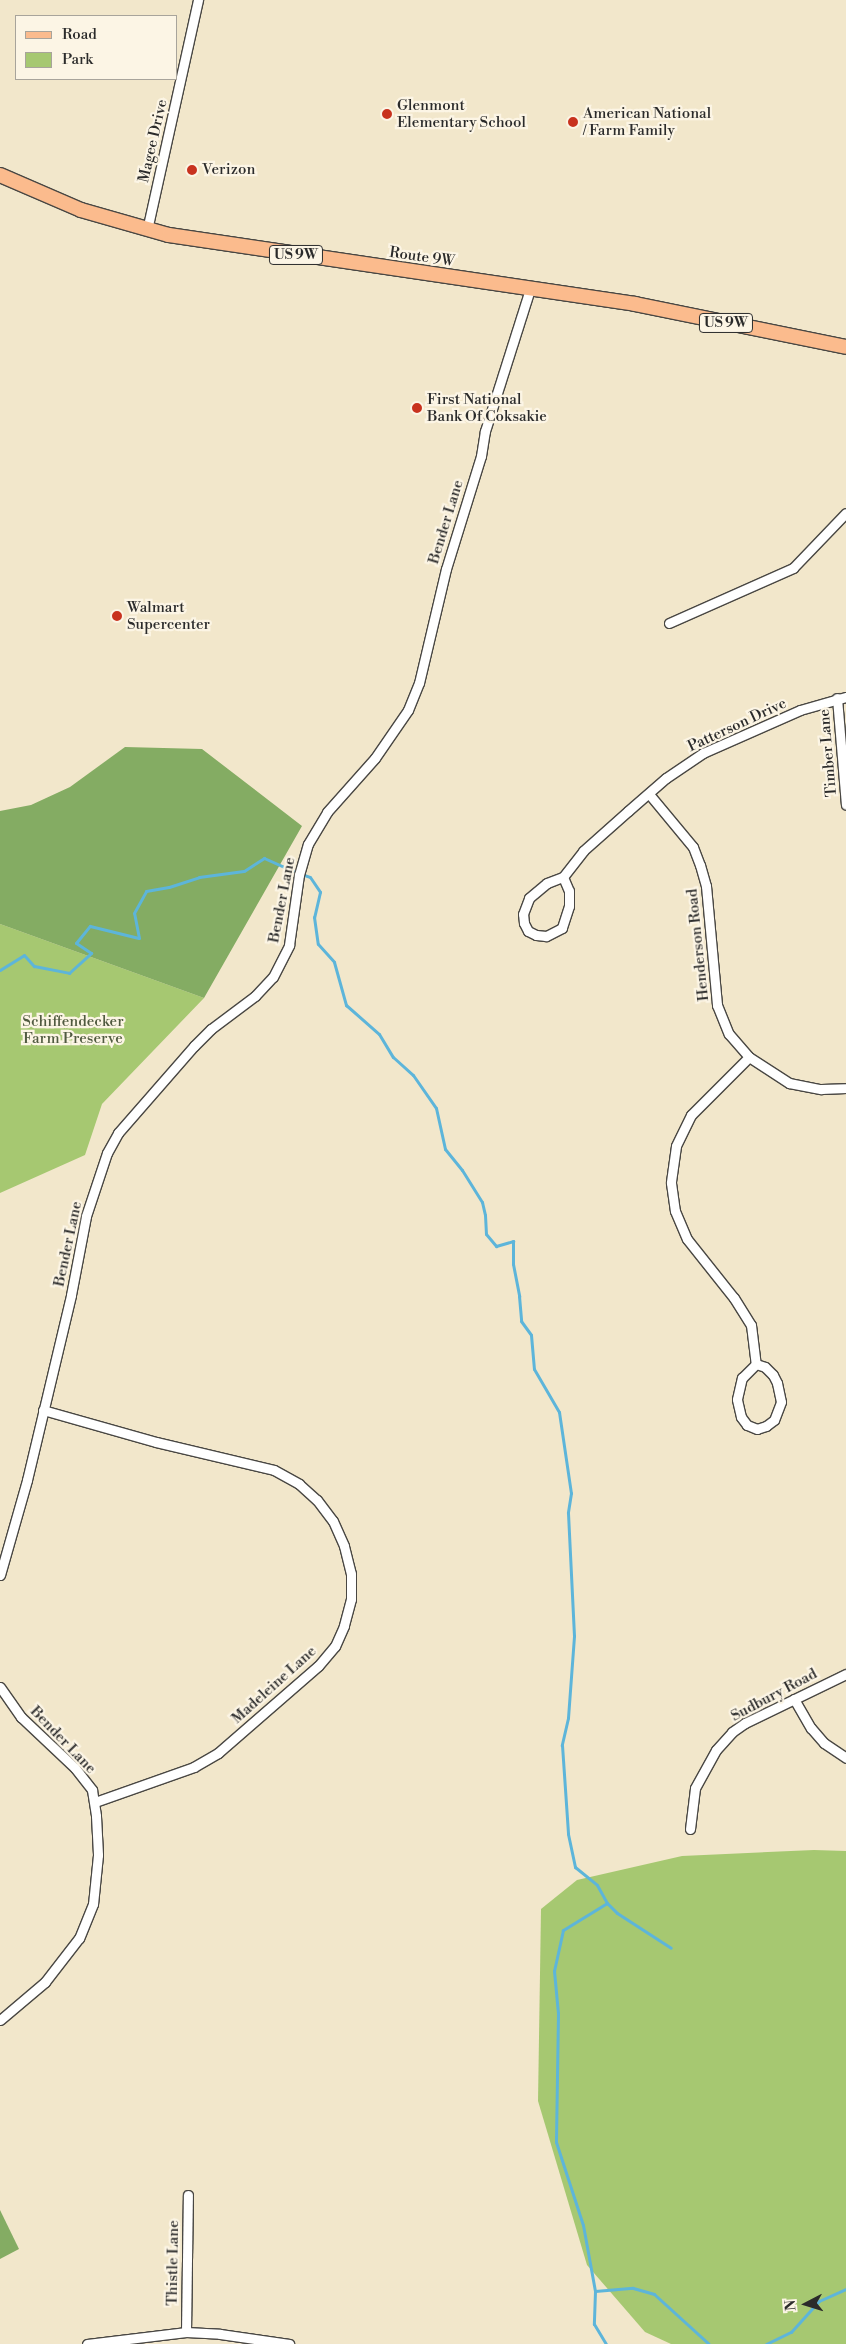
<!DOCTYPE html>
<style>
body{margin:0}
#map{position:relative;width:846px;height:2344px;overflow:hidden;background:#f2e7cb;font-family:"Libre Bodoni",serif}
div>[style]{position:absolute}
.green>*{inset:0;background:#a6c871}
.forest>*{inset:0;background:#84ac63}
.stream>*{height:3px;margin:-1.5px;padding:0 1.5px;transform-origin:1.5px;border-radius:1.5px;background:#5db5da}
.roads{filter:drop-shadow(1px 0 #494743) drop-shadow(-1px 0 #494743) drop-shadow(0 1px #494743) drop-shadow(0 -1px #494743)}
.street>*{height:9px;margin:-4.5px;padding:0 4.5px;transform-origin:4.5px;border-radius:4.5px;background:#fff}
.primary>*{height:14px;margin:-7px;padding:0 7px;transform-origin:7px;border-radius:7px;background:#fbbb8d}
.dots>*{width:14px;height:14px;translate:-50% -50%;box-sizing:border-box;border:2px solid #fcf5e5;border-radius:50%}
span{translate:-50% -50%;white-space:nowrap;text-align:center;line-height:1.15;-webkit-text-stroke:4.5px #fcf5e5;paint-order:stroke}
.shield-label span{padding:1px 4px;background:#fcf5e5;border:1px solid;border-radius:4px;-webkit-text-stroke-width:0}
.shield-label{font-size:14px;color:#2b2b2b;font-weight:700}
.poi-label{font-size:15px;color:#2b2b2b}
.left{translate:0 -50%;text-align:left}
.street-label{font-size:15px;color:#2b2b2b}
.park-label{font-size:15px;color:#505a40}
.legend{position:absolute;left:15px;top:15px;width:162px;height:65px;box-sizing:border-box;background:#fcf5e5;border:1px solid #a8a49b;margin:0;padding:6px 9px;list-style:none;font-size:15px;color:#2b2b2b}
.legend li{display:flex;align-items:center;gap:10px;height:25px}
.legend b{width:25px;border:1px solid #a8a49b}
.north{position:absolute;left:781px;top:2279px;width:50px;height:50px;-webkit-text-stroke:4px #fcf5e5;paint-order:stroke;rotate:265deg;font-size:14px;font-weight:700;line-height:20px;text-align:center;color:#2b2b2b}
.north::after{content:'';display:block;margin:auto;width:18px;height:22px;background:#2b2b2b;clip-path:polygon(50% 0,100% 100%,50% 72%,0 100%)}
</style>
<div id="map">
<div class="green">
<div style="clip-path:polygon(0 924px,204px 998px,102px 1104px,85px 1155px,0 1193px)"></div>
<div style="clip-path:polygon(814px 1850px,846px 1851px,846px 2344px,671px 2344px,645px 2332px,587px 2265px,538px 2101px,541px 1909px,577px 1880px,682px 1856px)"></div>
</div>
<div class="forest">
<div style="clip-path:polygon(125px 747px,202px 749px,302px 826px,204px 998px,0 924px,0 811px,31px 805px,70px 787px)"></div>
<div style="clip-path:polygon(0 2210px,19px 2249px,0 2259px)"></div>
</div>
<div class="stream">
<div style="left:304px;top:875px;width:6px;rotate:18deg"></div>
<div style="left:310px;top:877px;width:18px;rotate:56deg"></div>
<div style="left:320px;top:892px;width:26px;rotate:103deg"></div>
<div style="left:314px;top:917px;width:27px;rotate:82deg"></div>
<div style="left:318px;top:944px;width:24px;rotate:48deg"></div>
<div style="left:334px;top:962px;width:45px;rotate:74.4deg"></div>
<div style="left:346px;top:1005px;width:44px;rotate:41.3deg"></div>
<div style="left:379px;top:1034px;width:27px;rotate:59deg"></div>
<div style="left:393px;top:1057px;width:27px;rotate:42deg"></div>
<div style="left:413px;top:1075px;width:40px;rotate:55.1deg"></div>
<div style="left:436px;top:1108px;width:42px;rotate:77.6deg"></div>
<div style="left:445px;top:1149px;width:27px;rotate:51deg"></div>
<div style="left:462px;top:1170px;width:38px;rotate:58deg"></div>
<div style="left:482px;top:1202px;width:13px;rotate:77deg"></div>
<div style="left:485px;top:1215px;width:19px;rotate:87deg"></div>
<div style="left:486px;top:1234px;width:16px;rotate:50deg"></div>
<div style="left:496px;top:1246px;width:18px;rotate:-16deg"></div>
<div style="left:513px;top:1241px;width:23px;rotate:90deg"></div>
<div style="left:513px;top:1264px;width:33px;rotate:79deg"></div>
<div style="left:519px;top:1296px;width:25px;rotate:85deg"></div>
<div style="left:521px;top:1321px;width:17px;rotate:54deg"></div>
<div style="left:531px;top:1335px;width:34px;rotate:85deg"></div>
<div style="left:534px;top:1369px;width:50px;rotate:59.8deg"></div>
<div style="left:559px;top:1412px;width:82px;rotate:81.6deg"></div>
<div style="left:571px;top:1493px;width:20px;rotate:99deg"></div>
<div style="left:568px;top:1513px;width:123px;rotate:87.2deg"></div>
<div style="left:574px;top:1636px;width:82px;rotate:94.2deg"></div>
<div style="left:568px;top:1718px;width:28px;rotate:103deg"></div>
<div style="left:562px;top:1745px;width:89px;rotate:86.1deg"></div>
<div style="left:568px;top:1834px;width:34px;rotate:78deg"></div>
<div style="left:575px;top:1867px;width:28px;rotate:39deg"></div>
<div style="left:597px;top:1885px;width:21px;rotate:61deg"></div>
<div style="left:607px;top:1903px;width:52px;rotate:148.5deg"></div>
<div style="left:563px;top:1930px;width:42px;rotate:102.4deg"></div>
<div style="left:554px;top:1971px;width:42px;rotate:84.6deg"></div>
<div style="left:558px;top:2013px;width:129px;rotate:90.9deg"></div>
<div style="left:556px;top:2142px;width:87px;rotate:72deg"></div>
<div style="left:583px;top:2225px;width:67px;rotate:79.7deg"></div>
<div style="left:595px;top:2291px;width:33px;rotate:92deg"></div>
<div style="left:594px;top:2324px;width:23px;rotate:59deg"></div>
<div style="left:0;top:970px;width:28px;rotate:-32deg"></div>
<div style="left:24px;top:955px;width:15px;rotate:48deg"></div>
<div style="left:34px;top:966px;width:36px;rotate:11deg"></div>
<div style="left:69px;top:973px;width:30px;rotate:-42deg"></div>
<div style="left:91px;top:953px;width:18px;rotate:-146deg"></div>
<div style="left:76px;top:943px;width:22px;rotate:-51deg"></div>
<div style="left:90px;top:926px;width:50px;rotate:13.8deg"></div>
<div style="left:139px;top:938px;width:25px;rotate:-101deg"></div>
<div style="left:134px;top:913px;width:25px;rotate:-61deg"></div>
<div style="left:146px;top:891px;width:23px;rotate:-10deg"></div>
<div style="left:169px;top:887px;width:32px;rotate:-18deg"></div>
<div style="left:199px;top:877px;width:45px;rotate:-7.6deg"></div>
<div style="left:244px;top:871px;width:24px;rotate:-33deg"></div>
<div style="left:264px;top:858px;width:34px;rotate:24deg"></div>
<div style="left:607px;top:1903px;width:14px;rotate:45deg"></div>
<div style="left:617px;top:1913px;width:64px;rotate:32.9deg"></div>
<div style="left:595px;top:2291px;width:38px;rotate:-5deg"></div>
<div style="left:633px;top:2288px;width:22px;rotate:16deg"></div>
<div style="left:654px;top:2294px;width:74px;rotate:42.3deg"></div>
<div style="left:766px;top:2344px;width:28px;rotate:-26deg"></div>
<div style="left:791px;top:2332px;width:42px;rotate:-47.9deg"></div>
<div style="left:819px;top:2301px;width:30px;rotate:-24deg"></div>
</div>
<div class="roads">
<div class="street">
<div style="left:147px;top:230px;width:236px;rotate:-77.5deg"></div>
<div style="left:669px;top:623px;width:136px;rotate:-23.9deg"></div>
<div style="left:793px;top:568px;width:76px;rotate:-46.1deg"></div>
<div style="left:837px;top:698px;width:107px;rotate:85.2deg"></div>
<div style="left:649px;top:794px;width:69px;rotate:50.3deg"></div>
<div style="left:693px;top:847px;width:19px;rotate:69deg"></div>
<div style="left:700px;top:865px;width:22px;rotate:74deg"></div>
<div style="left:706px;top:886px;width:120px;rotate:84.7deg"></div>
<div style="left:717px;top:1005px;width:31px;rotate:68deg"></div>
<div style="left:729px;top:1034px;width:30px;rotate:49deg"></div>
<div style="left:749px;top:1057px;width:48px;rotate:33deg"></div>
<div style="left:789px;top:1083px;width:33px;rotate:11deg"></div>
<div style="left:821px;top:1089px;width:25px;rotate:-2deg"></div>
<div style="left:563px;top:877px;width:33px;rotate:-52deg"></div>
<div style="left:583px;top:851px;width:60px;rotate:-41.6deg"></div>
<div style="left:628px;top:811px;width:50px;rotate:-41deg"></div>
<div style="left:666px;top:778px;width:45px;rotate:-34deg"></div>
<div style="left:703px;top:753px;width:106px;rotate:-23.9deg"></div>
<div style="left:800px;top:710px;width:48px;rotate:-15.8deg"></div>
<div style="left:563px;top:877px;width:15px;rotate:67deg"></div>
<div style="left:569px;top:891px;width:15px;rotate:90deg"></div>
<div style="left:569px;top:906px;width:23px;rotate:108deg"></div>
<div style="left:562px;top:928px;width:18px;rotate:153deg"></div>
<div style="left:546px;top:936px;width:10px;rotate:-174deg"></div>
<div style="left:536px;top:935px;width:9px;rotate:-153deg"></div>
<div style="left:528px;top:931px;width:9px;rotate:-117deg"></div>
<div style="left:524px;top:923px;width:9px;rotate:-96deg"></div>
<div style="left:523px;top:914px;width:17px;rotate:-69deg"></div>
<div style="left:529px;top:898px;width:23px;rotate:-40deg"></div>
<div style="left:547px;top:883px;width:17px;rotate:-21deg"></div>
<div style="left:749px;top:1057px;width:82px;rotate:135deg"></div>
<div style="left:691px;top:1115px;width:34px;rotate:116deg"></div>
<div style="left:676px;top:1146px;width:37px;rotate:98deg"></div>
<div style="left:671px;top:1183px;width:28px;rotate:82deg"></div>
<div style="left:675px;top:1211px;width:30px;rotate:67deg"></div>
<div style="left:687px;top:1239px;width:75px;rotate:51.5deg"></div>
<div style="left:734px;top:1298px;width:32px;rotate:58deg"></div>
<div style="left:751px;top:1325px;width:39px;rotate:83deg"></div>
<div style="left:756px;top:1364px;width:9px;rotate:18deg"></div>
<div style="left:765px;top:1367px;width:11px;rotate:45deg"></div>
<div style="left:773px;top:1375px;width:9px;rotate:63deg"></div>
<div style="left:777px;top:1383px;width:19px;rotate:78deg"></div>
<div style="left:781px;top:1402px;width:19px;rotate:111deg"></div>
<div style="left:774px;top:1420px;width:10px;rotate:143deg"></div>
<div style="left:766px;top:1426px;width:9px;rotate:162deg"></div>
<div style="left:757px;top:1429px;width:11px;rotate:-158deg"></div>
<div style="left:747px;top:1425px;width:10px;rotate:-127deg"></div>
<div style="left:741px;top:1417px;width:18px;rotate:-103deg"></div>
<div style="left:737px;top:1399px;width:22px;rotate:-77deg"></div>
<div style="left:742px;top:1378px;width:20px;rotate:-45deg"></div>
<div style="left:43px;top:1410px;width:117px;rotate:15.8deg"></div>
<div style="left:156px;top:1442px;width:121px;rotate:13.3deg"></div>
<div style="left:274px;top:1470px;width:29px;rotate:29deg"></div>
<div style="left:299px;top:1484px;width:24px;rotate:42deg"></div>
<div style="left:317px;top:1500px;width:26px;rotate:53deg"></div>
<div style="left:333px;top:1521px;width:27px;rotate:66deg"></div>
<div style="left:344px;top:1546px;width:29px;rotate:76deg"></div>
<div style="left:351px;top:1574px;width:25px;rotate:90deg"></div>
<div style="left:351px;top:1599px;width:28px;rotate:105deg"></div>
<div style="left:344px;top:1626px;width:22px;rotate:114deg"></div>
<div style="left:335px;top:1646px;width:26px;rotate:130deg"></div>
<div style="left:318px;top:1666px;width:133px;rotate:139deg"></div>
<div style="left:218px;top:1753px;width:28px;rotate:150deg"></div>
<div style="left:194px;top:1767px;width:105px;rotate:160.5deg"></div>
<div style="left:0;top:1575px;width:99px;rotate:-74.1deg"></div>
<div style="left:27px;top:1480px;width:190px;rotate:-76.6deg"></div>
<div style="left:71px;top:1295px;width:80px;rotate:-79.2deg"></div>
<div style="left:86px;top:1216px;width:66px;rotate:-71.6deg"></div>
<div style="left:107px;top:1153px;width:23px;rotate:-61deg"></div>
<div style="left:118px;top:1133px;width:116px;rotate:-48.9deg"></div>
<div style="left:194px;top:1046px;width:24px;rotate:-45deg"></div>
<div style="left:211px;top:1029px;width:55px;rotate:-36.9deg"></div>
<div style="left:255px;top:996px;width:26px;rotate:-47deg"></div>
<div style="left:273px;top:977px;width:36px;rotate:-63deg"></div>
<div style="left:289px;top:945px;width:71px;rotate:-81.9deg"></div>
<div style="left:299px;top:875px;width:32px;rotate:-74deg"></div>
<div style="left:308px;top:844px;width:37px;rotate:-59deg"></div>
<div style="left:327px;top:812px;width:72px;rotate:-48.4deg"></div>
<div style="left:375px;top:758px;width:58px;rotate:-55.5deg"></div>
<div style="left:408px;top:710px;width:29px;rotate:-68deg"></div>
<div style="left:419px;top:683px;width:117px;rotate:-76.7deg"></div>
<div style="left:446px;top:569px;width:118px;rotate:-72.8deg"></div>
<div style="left:481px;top:456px;width:25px;rotate:-81deg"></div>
<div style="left:485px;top:431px;width:149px;rotate:-72.4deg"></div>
<div style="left:0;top:1687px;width:37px;rotate:55deg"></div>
<div style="left:21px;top:1717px;width:74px;rotate:43.4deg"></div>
<div style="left:75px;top:1768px;width:28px;rotate:52deg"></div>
<div style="left:92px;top:1790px;width:26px;rotate:81deg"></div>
<div style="left:96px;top:1816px;width:39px;rotate:87deg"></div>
<div style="left:98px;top:1855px;width:49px;rotate:95.8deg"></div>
<div style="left:93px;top:1904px;width:37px;rotate:112deg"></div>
<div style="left:79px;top:1938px;width:56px;rotate:127.7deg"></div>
<div style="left:45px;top:1982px;width:59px;rotate:139.8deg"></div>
<div style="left:794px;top:1699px;width:34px;rotate:60deg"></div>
<div style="left:811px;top:1728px;width:20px;rotate:49deg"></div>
<div style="left:824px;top:1743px;width:27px;rotate:34deg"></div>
<div style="left:690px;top:1829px;width:41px;rotate:-83deg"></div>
<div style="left:695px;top:1788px;width:43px;rotate:-61.1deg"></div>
<div style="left:716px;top:1750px;width:24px;rotate:-48deg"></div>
<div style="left:732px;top:1732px;width:16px;rotate:-35deg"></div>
<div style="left:745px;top:1723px;width:112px;rotate:-25.9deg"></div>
<div style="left:186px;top:2332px;width:137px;rotate:-89.2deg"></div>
<div style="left:87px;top:2344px;width:100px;rotate:-6.9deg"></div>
<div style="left:186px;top:2332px;width:34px;rotate:3deg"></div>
<div style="left:220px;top:2334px;width:70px;rotate:8.2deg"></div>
</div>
<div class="primary">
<div style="left:0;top:175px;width:88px;rotate:23.4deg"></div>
<div style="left:81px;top:210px;width:91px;rotate:15.9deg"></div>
<div style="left:169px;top:235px;width:471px;rotate:8.4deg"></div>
<div style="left:635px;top:304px;width:215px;rotate:11.5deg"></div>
</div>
</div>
<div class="dots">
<div style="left:387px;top:114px;background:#c8321e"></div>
<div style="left:573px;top:122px;background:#c8321e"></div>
<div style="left:192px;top:170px;background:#c8321e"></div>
<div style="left:417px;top:408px;background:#c8321e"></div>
<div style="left:117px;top:616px;background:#c8321e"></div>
</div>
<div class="shield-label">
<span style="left:296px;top:255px">US 9W</span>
<span style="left:726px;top:323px">US 9W</span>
</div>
<div class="poi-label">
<span class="left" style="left:397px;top:114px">Glenmont<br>Elementary School</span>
<span class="left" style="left:583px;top:122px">American National<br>/ Farm Family</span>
<span class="left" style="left:202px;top:170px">Verizon</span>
<span class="left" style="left:427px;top:408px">First National<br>Bank Of Coksakie</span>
<span class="left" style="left:127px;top:616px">Walmart<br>Supercenter</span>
</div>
<div class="street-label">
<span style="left:153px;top:141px;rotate:-77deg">Magee Drive</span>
<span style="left:422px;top:257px;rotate:8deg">Route 9W</span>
<span style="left:446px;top:522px;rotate:-73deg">Bender Lane</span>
<span style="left:737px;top:725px;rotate:-25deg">Patterson Drive</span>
<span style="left:828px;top:753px;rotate:-95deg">Timber Lane</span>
<span style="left:282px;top:900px;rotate:-79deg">Bender Lane</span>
<span style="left:698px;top:945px;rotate:-96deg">Henderson Road</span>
<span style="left:68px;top:1244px;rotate:-78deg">Bender Lane</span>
<span style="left:274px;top:1685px;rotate:-42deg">Madeleine Lane</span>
<span style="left:774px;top:1695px;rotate:-28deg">Sudbury Road</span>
<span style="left:63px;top:1740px;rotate:46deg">Bender Lane</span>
<span style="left:173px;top:2263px;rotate:-89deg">Thistle Lane</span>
</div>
<div class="park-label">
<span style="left:73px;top:1030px">Schiffendecker<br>Farm Preserve</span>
</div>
<ul class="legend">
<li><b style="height:6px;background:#fbbb8d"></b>Road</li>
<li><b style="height:14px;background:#a6c871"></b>Park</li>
</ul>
<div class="north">N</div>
</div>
